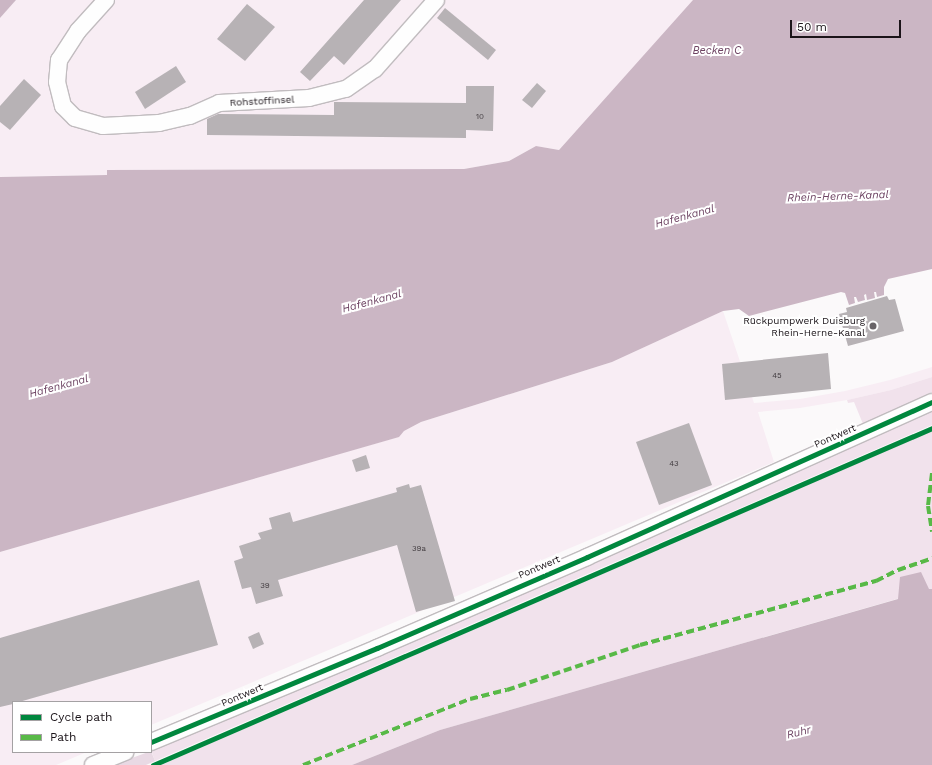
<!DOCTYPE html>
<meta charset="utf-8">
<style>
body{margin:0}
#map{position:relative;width:932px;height:765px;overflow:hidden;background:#fbf9fa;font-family:"Work Sans",sans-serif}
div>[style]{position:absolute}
.built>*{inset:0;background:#f8edf4}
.green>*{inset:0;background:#f1e2ec}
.forest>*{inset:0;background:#e9d9e4}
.water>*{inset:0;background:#cbb6c4}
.building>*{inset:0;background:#b7b2b5}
.roads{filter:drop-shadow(1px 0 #c1bcbf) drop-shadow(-1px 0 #c1bcbf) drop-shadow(0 1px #c1bcbf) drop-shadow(0 -1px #c1bcbf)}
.minor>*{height:16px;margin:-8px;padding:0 8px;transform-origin:8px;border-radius:8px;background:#fefefe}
.quiet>*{height:4px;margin-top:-2px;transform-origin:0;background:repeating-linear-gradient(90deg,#58b947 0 8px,transparent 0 12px)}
.cycleway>*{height:5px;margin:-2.5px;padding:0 2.5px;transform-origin:2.5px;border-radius:2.5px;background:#00873e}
.dots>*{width:11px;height:11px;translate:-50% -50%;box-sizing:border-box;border:2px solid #fff;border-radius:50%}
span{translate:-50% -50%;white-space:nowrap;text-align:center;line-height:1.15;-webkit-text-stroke:4px #fff;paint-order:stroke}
.number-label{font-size:8px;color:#423c40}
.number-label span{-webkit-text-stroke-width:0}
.street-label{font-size:10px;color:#1b1419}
.poi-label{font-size:10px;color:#1b1419}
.right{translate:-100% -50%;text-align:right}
.water-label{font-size:11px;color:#6e4463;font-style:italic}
.legend{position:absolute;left:12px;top:701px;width:140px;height:52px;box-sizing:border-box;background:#fff;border:1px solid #a4a1a3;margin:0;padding:5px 7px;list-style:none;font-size:12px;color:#1b1419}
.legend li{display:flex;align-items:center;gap:8px;height:20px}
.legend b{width:20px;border:1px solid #a4a1a3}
.scale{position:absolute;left:790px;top:20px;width:111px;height:18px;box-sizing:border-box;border:2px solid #1b1419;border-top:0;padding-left:5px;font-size:12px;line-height:14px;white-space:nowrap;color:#1b1419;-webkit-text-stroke:3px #fff;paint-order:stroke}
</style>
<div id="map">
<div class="built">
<div style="clip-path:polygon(16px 0,694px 0,559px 150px,536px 146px,509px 161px,464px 169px,108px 170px,107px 175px,0 177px,0 18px)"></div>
<div style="clip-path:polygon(723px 311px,754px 403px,800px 399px,845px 391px,890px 380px,932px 367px,932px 377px,891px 390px,847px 400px,800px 408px,758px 412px,774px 462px,151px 725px,151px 702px,13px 702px,13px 752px,87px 752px,56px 765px,0 765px,0 552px,398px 437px,404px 431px,421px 422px,612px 362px)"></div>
</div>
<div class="green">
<div style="clip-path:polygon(932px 377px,932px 392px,863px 424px,854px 402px,848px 403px,847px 400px,891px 390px)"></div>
<div style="clip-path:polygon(932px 410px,932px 425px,155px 761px,151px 750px,380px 653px)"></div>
<div style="clip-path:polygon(932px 431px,932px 589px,440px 730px,352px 765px,161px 765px)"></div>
</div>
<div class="forest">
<div style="clip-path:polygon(151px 751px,155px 761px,146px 765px,113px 765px)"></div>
</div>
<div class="water">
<div style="clip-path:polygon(0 0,16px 0,0 18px)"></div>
<div style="clip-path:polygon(693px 0,932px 0,932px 269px,888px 279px,884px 287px,884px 295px,877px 297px,876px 292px,874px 292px,875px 298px,867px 300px,866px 294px,864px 295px,865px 300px,858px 302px,856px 297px,854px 297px,855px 303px,849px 305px,845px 293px,841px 292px,749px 316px,739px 309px,723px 311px,612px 362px,421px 422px,404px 431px,399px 437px,0 552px,0 177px,107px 175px,107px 170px,464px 169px,509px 161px,536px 146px,559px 150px)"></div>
<div style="clip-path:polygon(921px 572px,929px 589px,932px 589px,932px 765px,352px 765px,440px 730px,898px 599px,900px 577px)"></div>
</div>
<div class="building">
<div style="clip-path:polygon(364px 0,401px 0,344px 65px,334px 56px,310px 81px,300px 72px)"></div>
<div style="clip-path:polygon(247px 4px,275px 27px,245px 61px,217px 39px)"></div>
<div style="clip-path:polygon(445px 8px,496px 50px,488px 60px,437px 18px)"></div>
<div style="clip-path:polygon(176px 66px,186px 82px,145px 109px,135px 92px)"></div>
<div style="clip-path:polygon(24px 79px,41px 95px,10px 130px,0 122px,0 106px)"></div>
<div style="clip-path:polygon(537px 83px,546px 91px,532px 108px,522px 100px)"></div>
<div style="clip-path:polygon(466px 86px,494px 86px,493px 131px,466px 130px,466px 138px,207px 135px,207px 119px,218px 114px,334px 115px,334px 102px,466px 103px)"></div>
<div style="clip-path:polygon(887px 296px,889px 300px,895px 299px,904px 331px,848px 346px,839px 314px,847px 312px,846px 308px)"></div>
<div style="clip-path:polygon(828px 353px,831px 389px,725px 400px,722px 364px)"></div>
<div style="clip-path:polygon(689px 423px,712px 485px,659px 505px,636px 442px)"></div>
<div style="clip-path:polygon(366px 455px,370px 468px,356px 472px,352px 460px)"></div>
<div style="clip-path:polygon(409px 484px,410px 488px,421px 485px,455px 601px,416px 612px,397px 545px,278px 580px,283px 596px,256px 604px,251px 587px,242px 589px,234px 561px,243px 558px,239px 546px,261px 539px,258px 533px,272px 529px,269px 518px,290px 512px,293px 522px,383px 496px,397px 492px,396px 488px)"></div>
<div style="clip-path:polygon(199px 580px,218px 645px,19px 702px,13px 702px,13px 704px,0 707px,0 638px)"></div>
<div style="clip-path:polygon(259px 632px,264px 644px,253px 649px,248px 637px)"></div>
</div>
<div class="roads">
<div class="minor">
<div style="left:106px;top:0;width:42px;rotate:132.1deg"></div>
<div style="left:78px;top:31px;width:35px;rotate:123deg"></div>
<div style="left:59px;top:60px;width:22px;rotate:95deg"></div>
<div style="left:57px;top:82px;width:25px;rotate:76deg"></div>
<div style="left:63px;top:106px;width:17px;rotate:45deg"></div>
<div style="left:75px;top:118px;width:29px;rotate:16deg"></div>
<div style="left:103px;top:126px;width:56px;rotate:-3.1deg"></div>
<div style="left:159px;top:123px;width:32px;rotate:-13deg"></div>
<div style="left:190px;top:116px;width:32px;rotate:-24deg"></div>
<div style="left:219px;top:103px;width:90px;rotate:-3.2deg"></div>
<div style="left:309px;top:98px;width:38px;rotate:-14deg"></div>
<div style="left:346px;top:89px;width:35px;rotate:-35deg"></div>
<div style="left:375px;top:69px;width:92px;rotate:-48.5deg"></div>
<div style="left:151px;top:742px;width:245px;rotate:-22.6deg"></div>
<div style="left:377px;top:648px;width:229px;rotate:-23.4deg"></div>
<div style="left:587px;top:557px;width:378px;rotate:-24.2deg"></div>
<div style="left:93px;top:765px;width:35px;rotate:-22deg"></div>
</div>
</div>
<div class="quiet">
<div style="left:932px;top:473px;width:33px;rotate:97deg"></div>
<div style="left:928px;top:506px;width:26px;rotate:81deg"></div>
<div style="left:303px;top:765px;width:180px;rotate:-21.6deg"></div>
<div style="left:470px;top:699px;width:38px;rotate:-14deg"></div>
<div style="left:507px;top:690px;width:140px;rotate:-18.7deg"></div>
<div style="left:640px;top:645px;width:245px;rotate:-15.2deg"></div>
<div style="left:876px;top:581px;width:25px;rotate:-27deg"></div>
<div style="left:898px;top:570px;width:36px;rotate:-19deg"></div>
</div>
<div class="cycleway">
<div style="left:151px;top:742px;width:245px;rotate:-22.6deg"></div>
<div style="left:377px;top:648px;width:229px;rotate:-23.4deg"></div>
<div style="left:587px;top:557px;width:378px;rotate:-24.2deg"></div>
<div style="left:153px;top:765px;width:849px;rotate:-23.39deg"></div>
</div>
<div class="dots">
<div style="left:873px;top:326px;background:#696468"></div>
</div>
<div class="number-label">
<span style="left:480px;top:117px">10</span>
<span style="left:777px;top:376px">45</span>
<span style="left:674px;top:464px">43</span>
<span style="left:419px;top:549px">39a</span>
<span style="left:265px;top:586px">39</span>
</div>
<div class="street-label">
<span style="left:262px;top:101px;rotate:-3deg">Rohstoffinsel</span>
<span style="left:835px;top:436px;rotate:-24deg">Pontwert</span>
<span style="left:539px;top:567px;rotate:-23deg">Pontwert</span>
<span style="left:242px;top:695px;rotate:-23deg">Pontwert</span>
</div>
<div class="poi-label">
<span class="right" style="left:865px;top:326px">Rückpumpwerk Duisburg<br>Rhein-Herne-Kanal</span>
</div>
<div class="water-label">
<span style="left:717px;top:51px">Becken C</span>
<span style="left:838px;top:197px;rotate:-2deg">Rhein-Herne-Kanal</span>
<span style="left:685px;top:217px;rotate:-15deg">Hafenkanal</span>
<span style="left:372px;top:302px;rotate:-15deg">Hafenkanal</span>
<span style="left:59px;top:387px;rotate:-15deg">Hafenkanal</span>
<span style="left:799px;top:733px;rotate:-14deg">Ruhr</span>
</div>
<ul class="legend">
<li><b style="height:5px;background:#00873e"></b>Cycle path</li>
<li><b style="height:5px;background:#58b947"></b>Path</li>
</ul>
<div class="scale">50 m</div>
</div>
